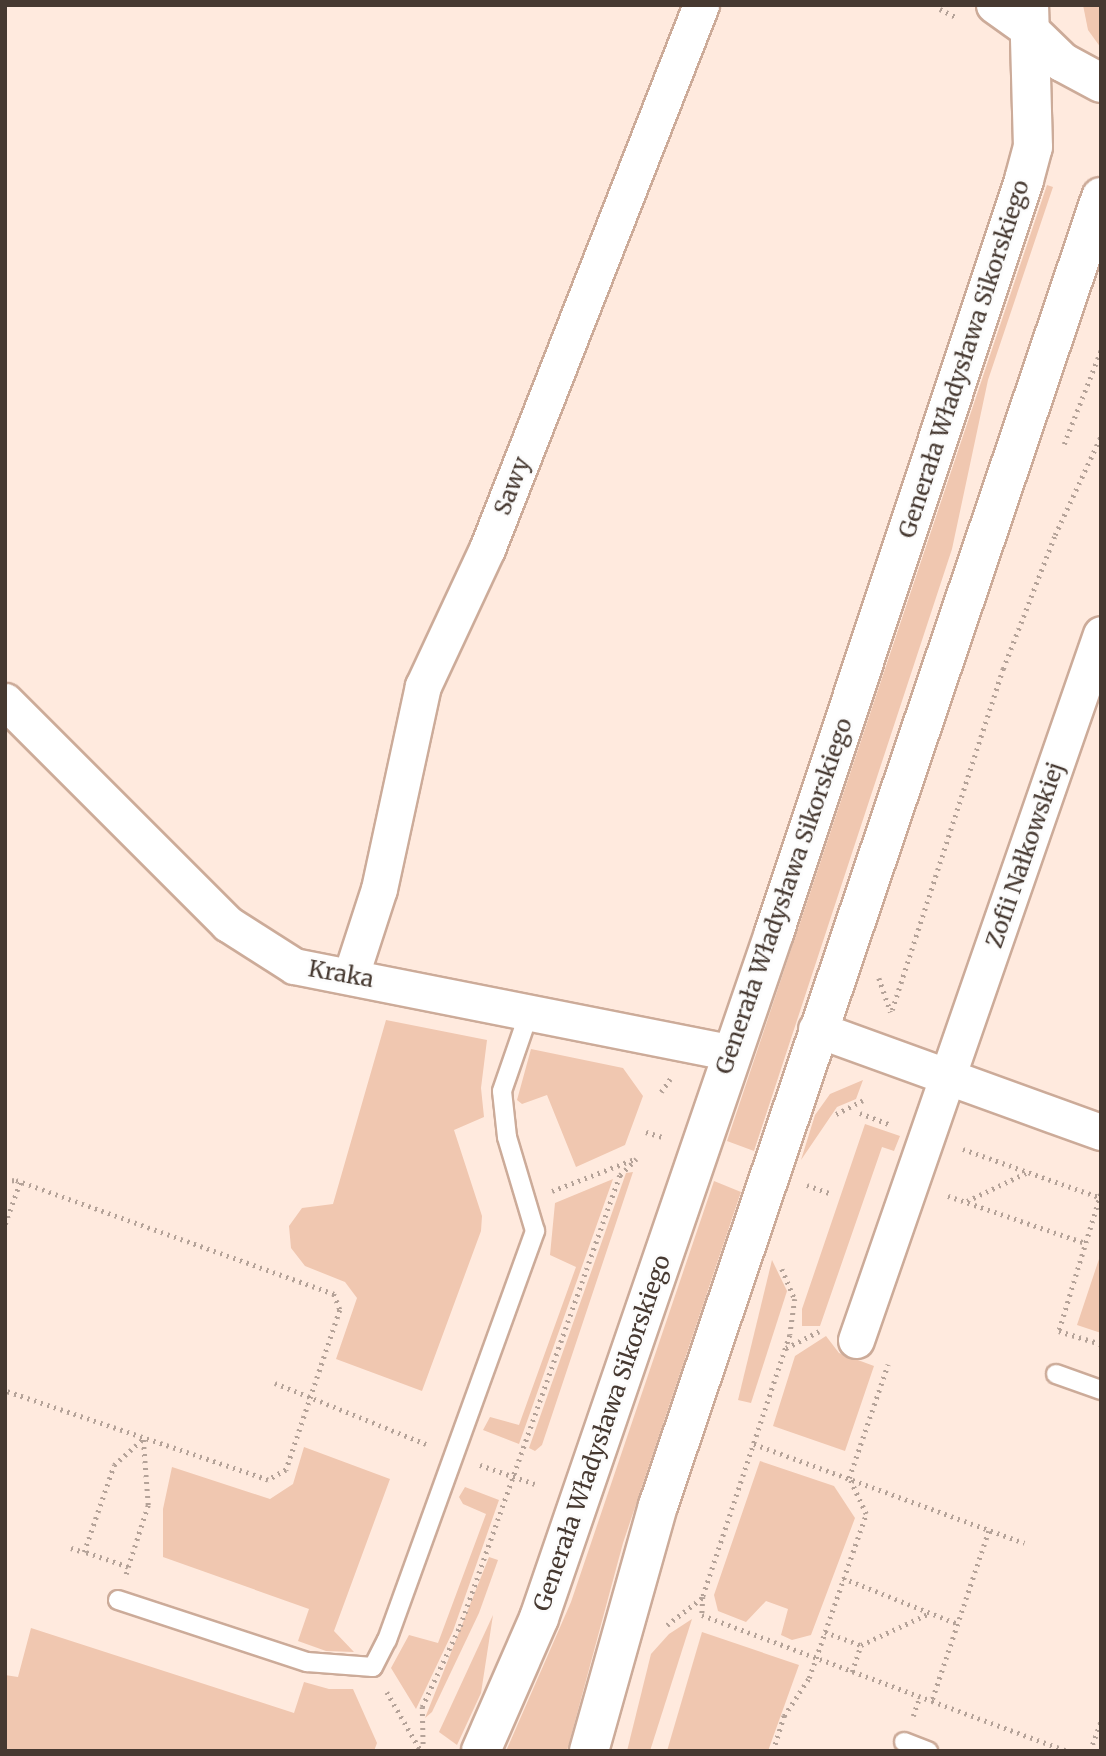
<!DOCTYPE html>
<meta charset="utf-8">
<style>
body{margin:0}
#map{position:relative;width:1106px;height:1756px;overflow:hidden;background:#ffeade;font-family:Merriweather,serif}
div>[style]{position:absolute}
.green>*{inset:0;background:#f0c7b0}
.path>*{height:4.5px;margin-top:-2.25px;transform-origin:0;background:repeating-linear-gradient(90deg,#b4a298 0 2px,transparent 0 7px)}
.roads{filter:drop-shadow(2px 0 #ccab99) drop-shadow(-2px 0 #ccab99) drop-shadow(0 2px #ccab99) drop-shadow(0 -2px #ccab99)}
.lane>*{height:18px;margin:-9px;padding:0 9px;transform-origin:9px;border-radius:9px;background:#fff}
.street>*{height:35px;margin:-17.5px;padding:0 17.5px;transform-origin:17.5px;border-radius:17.5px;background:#fff}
.secondary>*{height:38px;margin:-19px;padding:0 19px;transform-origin:19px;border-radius:19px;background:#fff}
span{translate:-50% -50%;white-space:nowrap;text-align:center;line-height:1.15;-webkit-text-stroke:5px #fcfcfc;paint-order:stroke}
.street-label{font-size:23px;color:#463931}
.frame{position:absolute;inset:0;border:7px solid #463931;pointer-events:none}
</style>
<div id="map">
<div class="green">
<div style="clip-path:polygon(1083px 5px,1101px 5px,1101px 48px,1088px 30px)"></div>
<div style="clip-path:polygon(1047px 185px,1053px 187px,988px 380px,952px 549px,754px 1151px,727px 1141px)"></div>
<div style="clip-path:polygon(386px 1020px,487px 1040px,481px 1088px,484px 1117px,454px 1130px,482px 1216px,481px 1231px,422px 1391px,336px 1359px,357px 1298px,345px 1282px,305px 1266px,291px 1248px,289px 1226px,302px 1208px,333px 1204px)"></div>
<div style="clip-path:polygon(531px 1049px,623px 1068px,643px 1096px,625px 1145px,576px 1167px,547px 1095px,522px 1104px,517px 1100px)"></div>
<div style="clip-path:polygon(863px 1080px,856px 1099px,837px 1107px,801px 1160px,815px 1115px,830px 1094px)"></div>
<div style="clip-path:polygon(865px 1124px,900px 1136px,894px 1151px,882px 1147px,820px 1326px,802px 1326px,802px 1309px)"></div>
<div style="clip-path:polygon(633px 1172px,542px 1445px,535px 1451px,529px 1448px,626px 1173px)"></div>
<div style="clip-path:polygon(613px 1179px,519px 1444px,483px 1430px,490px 1417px,519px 1425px,576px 1267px,550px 1255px,555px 1203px)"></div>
<div style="clip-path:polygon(714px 1181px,741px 1192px,623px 1543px,567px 1751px,506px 1751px,571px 1602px)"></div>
<div style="clip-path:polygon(1101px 1253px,1101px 1333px,1077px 1325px)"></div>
<div style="clip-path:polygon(772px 1260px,787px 1291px,751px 1403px,738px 1400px)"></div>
<div style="clip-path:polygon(826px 1336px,839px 1353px,874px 1366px,845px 1451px,773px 1426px,795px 1356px)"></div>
<div style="clip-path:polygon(304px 1447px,390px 1479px,334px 1631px,354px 1652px,326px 1651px,298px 1641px,309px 1609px,163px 1557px,163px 1509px,172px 1467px,270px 1499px,293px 1484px)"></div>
<div style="clip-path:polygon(760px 1461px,834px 1486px,855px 1518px,811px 1635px,792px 1640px,781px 1635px,788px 1609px,766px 1601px,746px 1622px,718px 1611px,714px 1595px)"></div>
<div style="clip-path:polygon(465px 1487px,499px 1500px,453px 1631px,416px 1709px,391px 1668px,409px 1635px,438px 1643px,486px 1514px,463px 1504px,459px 1497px)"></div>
<div style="clip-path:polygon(489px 1557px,498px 1560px,479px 1613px,432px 1712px,425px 1718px)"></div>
<div style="clip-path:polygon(493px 1615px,481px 1693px,457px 1745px,439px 1732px)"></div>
<div style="clip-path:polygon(692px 1619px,650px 1751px,627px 1751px,651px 1654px,669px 1634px)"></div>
<div style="clip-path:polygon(31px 1628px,294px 1713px,304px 1682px,329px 1689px,353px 1689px,377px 1743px,374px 1751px,5px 1751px,5px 1675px,18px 1677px)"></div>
<div style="clip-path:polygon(702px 1632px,799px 1665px,768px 1751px,667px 1751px)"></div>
</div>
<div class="path">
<div style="left:940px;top:9px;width:20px;rotate:27deg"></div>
<div style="left:1064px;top:444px;width:101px;rotate:-68.5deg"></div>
<div style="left:879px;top:978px;width:36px;rotate:71deg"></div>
<div style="left:892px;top:1010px;width:359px;rotate:-72deg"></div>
<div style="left:1003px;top:669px;width:144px;rotate:-68.8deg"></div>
<div style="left:1055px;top:535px;width:109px;rotate:-65.1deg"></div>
<div style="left:661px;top:1092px;width:16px;rotate:-55deg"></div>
<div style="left:860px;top:1113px;width:34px;rotate:21deg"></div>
<div style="left:836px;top:1114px;width:30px;rotate:-27deg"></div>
<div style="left:646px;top:1132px;width:17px;rotate:17deg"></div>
<div style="left:963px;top:1149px;width:146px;rotate:19.5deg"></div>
<div style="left:5px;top:1181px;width:11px;rotate:-5deg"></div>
<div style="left:16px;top:1180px;width:338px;rotate:19.7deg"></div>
<div style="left:334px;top:1294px;width:17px;rotate:69deg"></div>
<div style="left:340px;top:1310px;width:169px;rotate:108.6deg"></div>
<div style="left:286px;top:1470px;width:21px;rotate:151deg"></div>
<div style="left:268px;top:1480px;width:278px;rotate:-161.3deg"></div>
<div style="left:807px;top:1185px;width:27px;rotate:20deg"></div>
<div style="left:552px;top:1191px;width:89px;rotate:-21.1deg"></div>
<div style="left:1101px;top:1194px;width:143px;rotate:107deg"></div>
<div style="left:1059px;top:1331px;width:44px;rotate:17.2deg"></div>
<div style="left:948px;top:1196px;width:145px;rotate:18.9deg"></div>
<div style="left:967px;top:1201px;width:68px;rotate:-25.4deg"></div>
<div style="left:5px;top:1224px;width:45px;rotate:-70.3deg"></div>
<div style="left:782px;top:1269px;width:33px;rotate:67deg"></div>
<div style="left:795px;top:1299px;width:36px;rotate:98deg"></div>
<div style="left:790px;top:1335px;width:276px;rotate:108.4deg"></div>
<div style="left:703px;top:1597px;width:18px;rotate:93deg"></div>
<div style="left:702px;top:1615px;width:246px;rotate:20.5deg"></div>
<div style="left:786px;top:1348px;width:37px;rotate:-27deg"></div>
<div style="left:275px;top:1383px;width:163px;rotate:22deg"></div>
<div style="left:754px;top:1444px;width:288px;rotate:20.1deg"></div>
<div style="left:480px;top:1465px;width:58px;rotate:19.1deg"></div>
<div style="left:989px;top:1531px;width:179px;rotate:108.5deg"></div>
<div style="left:932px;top:1701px;width:144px;rotate:20.3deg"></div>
<div style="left:71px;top:1548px;width:14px;rotate:17deg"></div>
<div style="left:128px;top:1567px;width:65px;rotate:-72.1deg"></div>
<div style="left:148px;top:1505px;width:66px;rotate:-94.3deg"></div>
<div style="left:126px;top:1574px;width:7px;rotate:-74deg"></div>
<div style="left:128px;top:1567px;width:46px;rotate:-161.2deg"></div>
<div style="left:84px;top:1552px;width:92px;rotate:-71deg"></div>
<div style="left:114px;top:1465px;width:39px;rotate:-42deg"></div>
<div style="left:843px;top:1578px;width:124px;rotate:21.8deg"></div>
<div style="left:667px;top:1625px;width:46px;rotate:-37.9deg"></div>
<div style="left:825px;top:1632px;width:38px;rotate:20deg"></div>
<div style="left:861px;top:1645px;width:76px;rotate:-24.9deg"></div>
<div style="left:852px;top:1672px;width:28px;rotate:-72deg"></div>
<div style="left:387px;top:1692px;width:68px;rotate:60deg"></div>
<div style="left:913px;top:1716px;width:21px;rotate:-71deg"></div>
<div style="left:423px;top:1751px;width:44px;rotate:-91.3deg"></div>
<div style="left:422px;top:1707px;width:89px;rotate:-64.9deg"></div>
<div style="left:460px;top:1626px;width:479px;rotate:-70.5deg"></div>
<div style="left:620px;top:1175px;width:23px;rotate:-45deg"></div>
<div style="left:773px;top:1751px;width:37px;rotate:-73deg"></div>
<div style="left:784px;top:1716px;width:45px;rotate:-56.7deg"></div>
<div style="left:809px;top:1678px;width:174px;rotate:-70.8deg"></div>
<div style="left:866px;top:1514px;width:40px;rotate:-115deg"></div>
<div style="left:849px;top:1478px;width:120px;rotate:-71.1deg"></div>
<div style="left:1090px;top:1751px;width:33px;rotate:-70deg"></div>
</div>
<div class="roads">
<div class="lane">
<div style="left:1056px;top:1374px;width:48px;rotate:19.6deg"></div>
<div style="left:118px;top:1600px;width:199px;rotate:18.2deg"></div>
<div style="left:307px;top:1662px;width:66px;rotate:4.3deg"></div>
<div style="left:373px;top:1667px;width:30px;rotate:-63deg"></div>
<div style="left:387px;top:1640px;width:435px;rotate:-70.1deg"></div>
<div style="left:535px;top:1231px;width:98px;rotate:-106.6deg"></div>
<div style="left:507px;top:1137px;width:46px;rotate:-96.2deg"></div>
<div style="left:502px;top:1091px;width:83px;rotate:-70.9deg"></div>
<div style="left:904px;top:1742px;width:26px;rotate:21deg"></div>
</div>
<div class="street">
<div style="left:994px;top:5px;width:43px;rotate:35.5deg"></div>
<div style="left:5px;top:701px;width:315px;rotate:45deg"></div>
<div style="left:228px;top:924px;width:78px;rotate:32.5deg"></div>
<div style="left:294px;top:966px;width:447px;rotate:11.2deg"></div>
<div style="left:351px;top:975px;width:90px;rotate:-72deg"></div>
<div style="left:379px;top:889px;width:208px;rotate:-77.8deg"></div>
<div style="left:423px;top:686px;width:151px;rotate:-65deg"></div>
<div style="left:487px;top:549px;width:585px;rotate:-68.53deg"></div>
<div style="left:816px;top:1029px;width:303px;rotate:19.9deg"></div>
<div style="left:856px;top:1340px;width:747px;rotate:-70.86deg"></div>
</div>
<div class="secondary">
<div style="left:1029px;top:30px;width:46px;rotate:44.1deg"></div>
<div style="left:1062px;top:62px;width:44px;rotate:28.3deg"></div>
<div style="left:481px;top:1751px;width:145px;rotate:-66.4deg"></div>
<div style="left:539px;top:1618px;width:724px;rotate:-71.06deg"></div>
<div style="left:774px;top:933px;width:793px;rotate:-71.63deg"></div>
<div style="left:1024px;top:180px;width:34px;rotate:-75deg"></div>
<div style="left:1033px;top:147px;width:142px;rotate:-91.6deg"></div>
<div style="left:589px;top:1751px;width:255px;rotate:-74.3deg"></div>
<div style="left:658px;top:1506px;width:1382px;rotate:-71.3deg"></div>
</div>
</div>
<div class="street-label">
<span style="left:964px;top:359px;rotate:-72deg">Generała Władysława Sikorskiego</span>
<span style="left:512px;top:486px;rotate:-69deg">Sawy</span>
<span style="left:1025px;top:855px;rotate:-71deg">Zofii Nałkowskiej</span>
<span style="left:784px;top:896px;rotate:-71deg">Generała Władysława Sikorskiego</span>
<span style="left:341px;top:974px;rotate:10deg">Kraka</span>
<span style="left:602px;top:1433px;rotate:-71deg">Generała Władysława Sikorskiego</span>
</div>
<div class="frame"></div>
</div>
